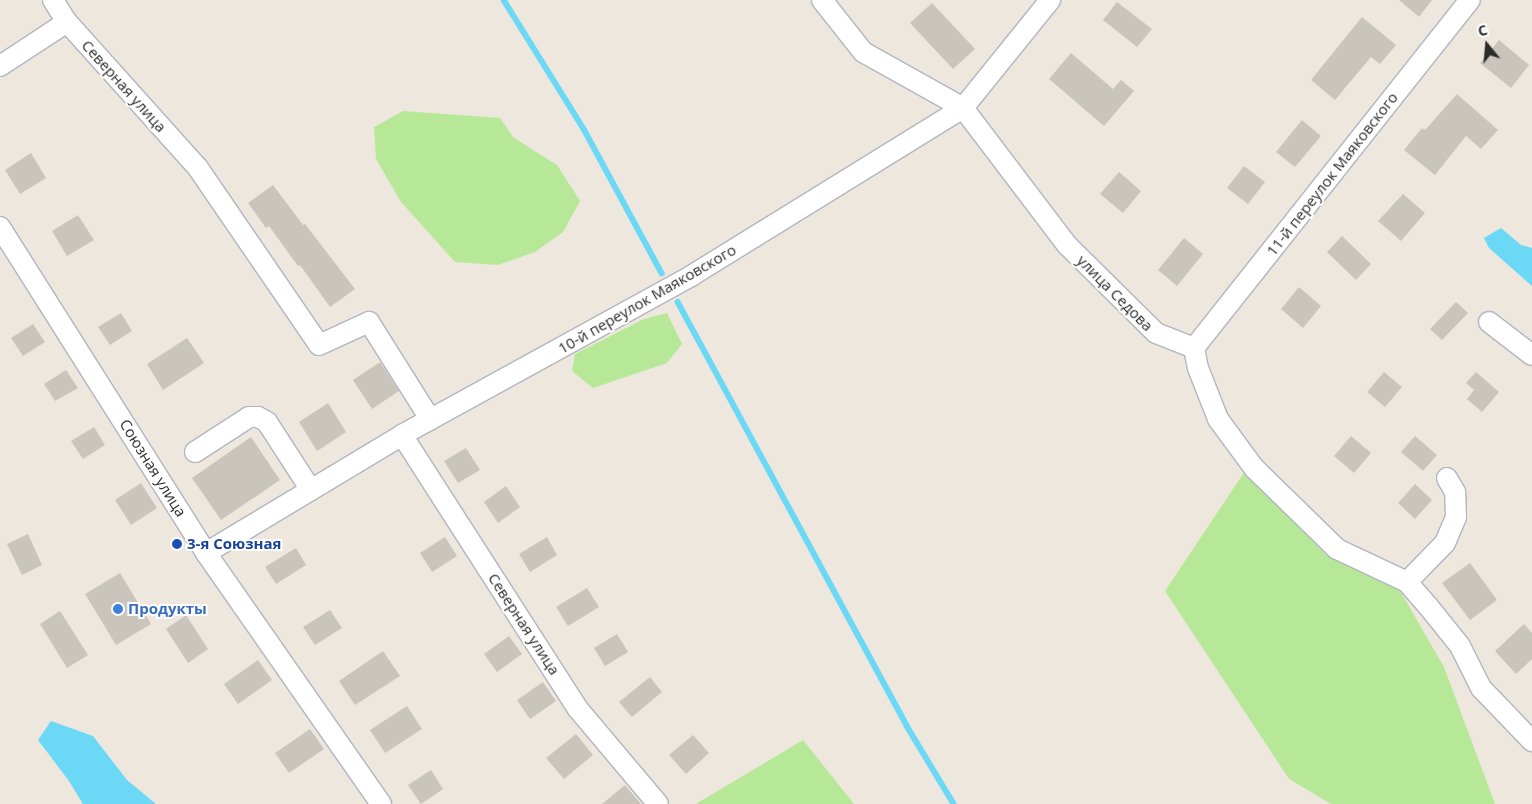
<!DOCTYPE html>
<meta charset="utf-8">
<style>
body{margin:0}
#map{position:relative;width:1532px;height:804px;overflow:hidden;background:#eee7de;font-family:"Open Sans",sans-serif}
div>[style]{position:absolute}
.green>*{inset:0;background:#b7e897}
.water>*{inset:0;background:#6bd8f6}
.stream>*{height:5.5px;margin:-2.75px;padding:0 2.75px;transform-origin:2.75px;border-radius:2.75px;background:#6bd8f6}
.building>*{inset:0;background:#c9c5bc}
.roads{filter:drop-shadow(1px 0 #b2b5c0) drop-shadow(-1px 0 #b2b5c0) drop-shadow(0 1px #b2b5c0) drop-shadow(0 -1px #b2b5c0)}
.minor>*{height:20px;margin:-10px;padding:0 10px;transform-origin:10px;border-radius:10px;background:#fff}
.dots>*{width:14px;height:14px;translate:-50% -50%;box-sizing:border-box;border:2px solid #fff;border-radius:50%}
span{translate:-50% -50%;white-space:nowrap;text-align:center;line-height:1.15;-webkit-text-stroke:4px #fff;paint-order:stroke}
.street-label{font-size:15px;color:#2c2c2c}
.transit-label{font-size:15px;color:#164399;font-weight:700}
.left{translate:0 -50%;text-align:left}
.shop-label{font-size:15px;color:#366cbe;font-weight:700}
.north{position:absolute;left:1462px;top:20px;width:50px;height:50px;-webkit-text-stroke:4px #fff;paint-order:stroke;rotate:343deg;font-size:14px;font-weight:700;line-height:20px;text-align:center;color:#2c2c2c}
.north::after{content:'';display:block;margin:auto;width:18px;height:22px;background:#2c2c2c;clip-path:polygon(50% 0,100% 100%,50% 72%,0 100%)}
</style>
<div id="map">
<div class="green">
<div style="clip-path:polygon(403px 111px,500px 118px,514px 138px,557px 165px,580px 201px,563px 232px,535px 252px,498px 265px,455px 262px,401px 202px,376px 159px,374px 127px)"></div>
<div style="clip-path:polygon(667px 313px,682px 344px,667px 363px,593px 388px,572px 371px,575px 354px,644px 319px)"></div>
<div style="clip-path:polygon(1245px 471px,1326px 555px,1399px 589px,1444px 667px,1495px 804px,1331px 804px,1289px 779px,1165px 591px)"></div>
<div style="clip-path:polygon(803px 740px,854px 804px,696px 804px)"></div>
</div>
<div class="water">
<div style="clip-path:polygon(1501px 228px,1521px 245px,1532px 248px,1532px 286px,1489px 248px,1484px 238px)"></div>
<div style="clip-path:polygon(51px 721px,93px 736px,127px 780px,156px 804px,83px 804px,69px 781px,38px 740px)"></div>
</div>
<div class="stream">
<div style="left:504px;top:0;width:152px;rotate:58.2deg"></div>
<div style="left:584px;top:129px;width:164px;rotate:61.6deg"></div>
<div style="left:678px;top:302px;width:482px;rotate:61.6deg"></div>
<div style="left:907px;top:726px;width:91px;rotate:58.9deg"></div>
</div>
<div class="building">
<div style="clip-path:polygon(1399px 0,1432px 0,1419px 17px)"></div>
<div style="clip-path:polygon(1117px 2px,1152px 29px,1137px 47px,1103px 20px)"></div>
<div style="clip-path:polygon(932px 3px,975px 49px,953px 69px,910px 23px)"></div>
<div style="clip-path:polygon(1362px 17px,1396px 45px,1380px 64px,1371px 57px,1335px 100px,1311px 80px)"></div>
<div style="clip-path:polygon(1499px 40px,1529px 65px,1511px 88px,1480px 63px)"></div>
<div style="clip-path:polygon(1071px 53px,1113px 89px,1121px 80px,1134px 91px,1104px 126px,1049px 79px)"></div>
<div style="clip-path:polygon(1457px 94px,1498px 130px,1481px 149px,1466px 136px,1435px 175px,1404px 150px,1422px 128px,1425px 130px)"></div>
<div style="clip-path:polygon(1302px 120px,1321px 136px,1295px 167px,1276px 152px)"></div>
<div style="clip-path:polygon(31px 153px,46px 178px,20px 194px,5px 170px)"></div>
<div style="clip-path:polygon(1244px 166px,1265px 182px,1248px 204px,1227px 188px)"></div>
<div style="clip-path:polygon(1119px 172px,1141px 191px,1123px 213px,1100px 194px)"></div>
<div style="clip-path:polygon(273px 185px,303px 225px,305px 224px,355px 289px,330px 307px,300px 265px,298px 266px,269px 226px,266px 228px,248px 203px)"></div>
<div style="clip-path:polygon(1403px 194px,1425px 213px,1401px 241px,1378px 221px)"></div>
<div style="clip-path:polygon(78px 215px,94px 240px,67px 256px,52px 231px)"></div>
<div style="clip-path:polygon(1342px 236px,1371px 264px,1356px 280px,1327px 252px)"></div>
<div style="clip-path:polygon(1184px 238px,1203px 254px,1177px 286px,1158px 270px)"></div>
<div style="clip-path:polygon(1299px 287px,1321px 306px,1303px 328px,1281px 309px)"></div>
<div style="clip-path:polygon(1456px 302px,1468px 313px,1442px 340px,1430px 329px)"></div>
<div style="clip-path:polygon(121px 313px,132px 331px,110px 345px,98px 327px)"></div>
<div style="clip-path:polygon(33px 324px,45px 342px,23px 356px,11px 338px)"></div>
<div style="clip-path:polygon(187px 338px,204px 363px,163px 390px,147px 364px)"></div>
<div style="clip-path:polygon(380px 362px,399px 391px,372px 409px,353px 380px)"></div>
<div style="clip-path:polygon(66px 370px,78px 388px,55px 401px,44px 384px)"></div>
<div style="clip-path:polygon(1384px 372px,1402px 387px,1385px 407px,1367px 392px)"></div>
<div style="clip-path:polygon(1476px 372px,1499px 392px,1482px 412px,1467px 399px,1474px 390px,1466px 383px)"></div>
<div style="clip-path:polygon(328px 403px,346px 432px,317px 451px,299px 422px)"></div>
<div style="clip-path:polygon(94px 427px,105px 445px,83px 459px,71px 441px)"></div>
<div style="clip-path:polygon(1351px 436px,1371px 453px,1354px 473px,1334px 456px)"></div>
<div style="clip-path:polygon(1415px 436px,1437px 455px,1423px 471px,1401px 452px)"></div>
<div style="clip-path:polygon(251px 437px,280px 480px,221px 520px,192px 478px)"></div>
<div style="clip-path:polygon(466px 448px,480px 470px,458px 483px,444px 461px)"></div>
<div style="clip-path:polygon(141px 483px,157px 508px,131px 525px,115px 500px)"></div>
<div style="clip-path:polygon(1415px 484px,1432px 500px,1415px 519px,1398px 503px)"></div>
<div style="clip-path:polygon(506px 486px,520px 507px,498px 523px,484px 502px)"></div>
<div style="clip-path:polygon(28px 534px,42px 565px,22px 575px,7px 544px)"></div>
<div style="clip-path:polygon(445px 537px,457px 556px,432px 572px,420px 553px)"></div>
<div style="clip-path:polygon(547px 537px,557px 555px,530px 572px,519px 554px)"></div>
<div style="clip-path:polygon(296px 548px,306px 565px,276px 584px,265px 567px)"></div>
<div style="clip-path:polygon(1470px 563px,1497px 600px,1470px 620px,1442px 583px)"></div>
<div style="clip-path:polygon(120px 573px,151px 624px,116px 645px,85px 594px)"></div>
<div style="clip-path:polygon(587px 588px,599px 607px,568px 626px,556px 607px)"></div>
<div style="clip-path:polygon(330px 610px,342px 628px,315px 645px,303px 627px)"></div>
<div style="clip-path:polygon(60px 611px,88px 655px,67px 668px,40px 624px)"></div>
<div style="clip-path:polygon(186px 615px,208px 649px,188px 663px,166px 629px)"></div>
<div style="clip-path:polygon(1524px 624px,1532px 633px,1532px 659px,1516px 674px,1495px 651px)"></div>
<div style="clip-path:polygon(617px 634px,628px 652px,605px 666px,594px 648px)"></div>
<div style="clip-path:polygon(509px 636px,522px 654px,497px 672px,484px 654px)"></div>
<div style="clip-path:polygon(383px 651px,400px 676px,355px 705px,339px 681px)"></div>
<div style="clip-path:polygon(258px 660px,272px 680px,238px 704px,224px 684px)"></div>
<div style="clip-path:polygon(650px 677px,662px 692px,632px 717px,619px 702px)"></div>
<div style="clip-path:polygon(543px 682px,556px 701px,530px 719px,517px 700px)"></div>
<div style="clip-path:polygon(407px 706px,422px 729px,385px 753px,370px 730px)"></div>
<div style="clip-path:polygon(310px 729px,324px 749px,289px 773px,275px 753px)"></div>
<div style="clip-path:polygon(576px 734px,593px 755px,564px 779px,546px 758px)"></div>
<div style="clip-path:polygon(693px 735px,709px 753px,686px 774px,669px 755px)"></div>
<div style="clip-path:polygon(431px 770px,443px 789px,421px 804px,408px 785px)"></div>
<div style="clip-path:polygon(625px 785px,641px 804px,602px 804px)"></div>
</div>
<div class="roads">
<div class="minor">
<div style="left:53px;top:0;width:26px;rotate:58deg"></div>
<div style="left:67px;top:22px;width:196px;rotate:48.1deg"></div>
<div style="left:198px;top:168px;width:214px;rotate:55.6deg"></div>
<div style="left:319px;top:345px;width:55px;rotate:-24.7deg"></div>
<div style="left:369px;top:322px;width:115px;rotate:57.8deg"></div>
<div style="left:822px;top:0;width:66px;rotate:51.7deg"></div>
<div style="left:863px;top:52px;width:115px;rotate:29.2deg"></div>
<div style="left:963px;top:108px;width:172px;rotate:52.8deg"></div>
<div style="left:1067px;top:245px;width:125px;rotate:44.7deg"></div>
<div style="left:1156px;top:333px;width:41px;rotate:21.5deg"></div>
<div style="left:0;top:66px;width:80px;rotate:-33.3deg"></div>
<div style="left:0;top:227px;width:386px;rotate:57.7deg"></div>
<div style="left:206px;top:553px;width:306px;rotate:55.1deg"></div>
<div style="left:1489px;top:322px;width:54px;rotate:37.5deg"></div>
<div style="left:1194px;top:348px;width:20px;rotate:79deg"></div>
<div style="left:1198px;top:368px;width:55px;rotate:68.6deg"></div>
<div style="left:1218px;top:419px;width:61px;rotate:53.7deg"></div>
<div style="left:1254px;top:468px;width:116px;rotate:44.3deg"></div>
<div style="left:1337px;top:549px;width:77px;rotate:25.2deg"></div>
<div style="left:1407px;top:582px;width:32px;rotate:49deg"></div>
<div style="left:1428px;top:606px;width:51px;rotate:51.3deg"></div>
<div style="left:1460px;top:646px;width:47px;rotate:63.4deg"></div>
<div style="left:1481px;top:688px;width:74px;rotate:46.1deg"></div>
<div style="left:1194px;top:348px;width:444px;rotate:-51.6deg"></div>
<div style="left:402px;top:435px;width:326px;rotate:57.3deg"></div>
<div style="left:578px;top:709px;width:124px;rotate:49.9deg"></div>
<div style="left:195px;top:452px;width:64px;rotate:-32.9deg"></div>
<div style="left:249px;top:417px;width:9px"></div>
<div style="left:258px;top:417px;width:10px;rotate:29deg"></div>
<div style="left:267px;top:422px;width:81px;rotate:57.1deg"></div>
<div style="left:206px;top:553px;width:229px;rotate:-31deg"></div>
<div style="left:402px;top:435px;width:330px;rotate:-28.8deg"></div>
<div style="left:691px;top:276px;width:320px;rotate:-31.7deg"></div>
<div style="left:963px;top:108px;width:139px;rotate:-51.1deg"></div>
<div style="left:1407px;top:582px;width:54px;rotate:-45.7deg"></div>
<div style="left:1445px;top:543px;width:28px;rotate:-67deg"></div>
<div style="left:1456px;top:517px;width:25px;rotate:-92deg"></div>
<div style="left:1455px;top:492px;width:16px;rotate:-120deg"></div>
</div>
</div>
<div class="dots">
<div style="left:177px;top:544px;background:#1a4fb4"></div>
<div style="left:118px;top:609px;background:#3f7fe0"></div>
</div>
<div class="street-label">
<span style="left:124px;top:86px;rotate:48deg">Северная улица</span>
<span style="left:1332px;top:174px;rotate:-52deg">11-й переулок Маяковского</span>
<span style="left:1115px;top:293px;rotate:45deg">улица Седова</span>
<span style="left:647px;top:299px;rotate:-30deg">10-й переулок Маяковского</span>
<span style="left:153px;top:468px;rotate:58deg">Союзная улица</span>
<span style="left:524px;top:624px;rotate:57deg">Северная улица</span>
</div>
<div class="transit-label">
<span class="left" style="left:187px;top:544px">3-я Союзная</span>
</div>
<div class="shop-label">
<span class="left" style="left:128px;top:609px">Продукты</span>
</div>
<div class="north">С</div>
</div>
